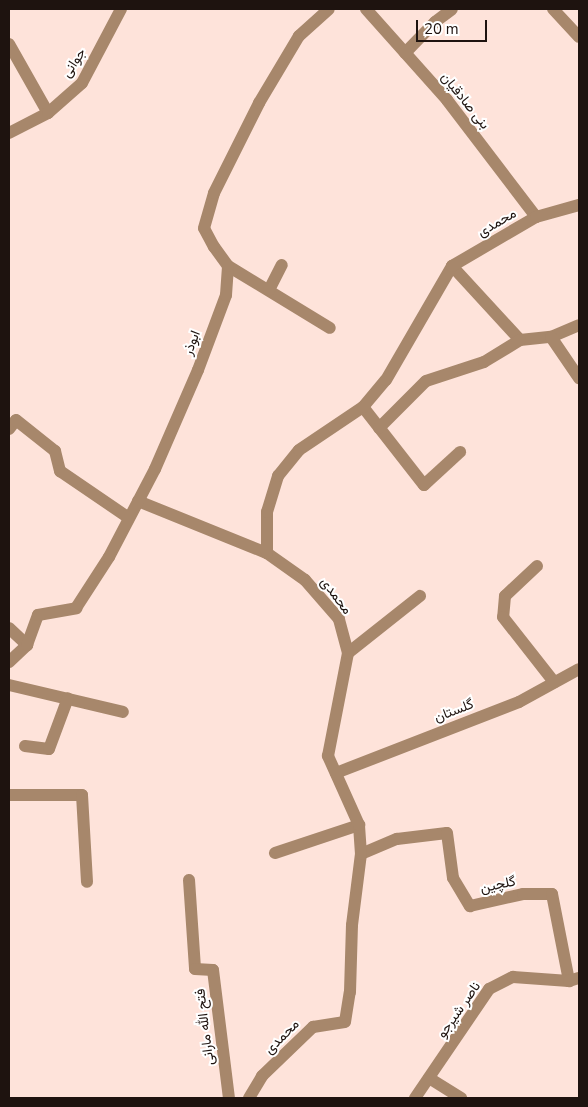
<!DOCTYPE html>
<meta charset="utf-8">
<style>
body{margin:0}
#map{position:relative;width:588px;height:1107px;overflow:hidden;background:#fee3da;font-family:"Nunito Sans",Vazirmatn,sans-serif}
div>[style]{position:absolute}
.minor>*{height:12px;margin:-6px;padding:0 6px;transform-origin:6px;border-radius:6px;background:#a7876b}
span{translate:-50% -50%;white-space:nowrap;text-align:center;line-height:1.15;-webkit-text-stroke:4px #fff;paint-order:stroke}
.street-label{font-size:14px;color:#1e130f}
.frame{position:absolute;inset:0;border:10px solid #1e130f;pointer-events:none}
.scale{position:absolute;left:416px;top:20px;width:71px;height:22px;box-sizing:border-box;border:2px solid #1e130f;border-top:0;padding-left:6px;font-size:15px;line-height:18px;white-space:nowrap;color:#1e130f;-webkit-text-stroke:4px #fff;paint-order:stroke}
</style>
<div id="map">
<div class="minor">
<div style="left:366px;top:9px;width:122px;rotate:48.3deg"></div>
<div style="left:447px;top:100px;width:147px;rotate:52.7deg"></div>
<div style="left:553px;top:9px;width:38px;rotate:47deg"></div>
<div style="left:9px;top:44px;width:79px;rotate:60.5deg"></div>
<div style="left:405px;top:53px;width:43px;rotate:-45.9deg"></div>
<div style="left:435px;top:22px;width:21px;rotate:-37deg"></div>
<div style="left:9px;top:133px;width:44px;rotate:-27.1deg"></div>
<div style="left:48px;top:113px;width:45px;rotate:-41.4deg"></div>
<div style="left:82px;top:83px;width:84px;rotate:-62.2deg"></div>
<div style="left:228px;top:266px;width:119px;rotate:31.3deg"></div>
<div style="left:452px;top:266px;width:100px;rotate:47.4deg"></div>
<div style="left:520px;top:340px;width:31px;rotate:-6deg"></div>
<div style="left:551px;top:337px;width:30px;rotate:-23deg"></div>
<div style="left:269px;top:290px;width:28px;rotate:-63deg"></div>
<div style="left:551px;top:337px;width:50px;rotate:55.7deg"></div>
<div style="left:363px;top:407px;width:99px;rotate:52deg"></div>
<div style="left:424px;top:485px;width:49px;rotate:-42.5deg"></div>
<div style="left:379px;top:428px;width:66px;rotate:-45deg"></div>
<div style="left:426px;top:381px;width:61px;rotate:-18.1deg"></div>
<div style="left:484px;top:362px;width:42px;rotate:-31.4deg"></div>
<div style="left:9px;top:429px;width:11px;rotate:-52deg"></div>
<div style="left:16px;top:420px;width:50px;rotate:38.5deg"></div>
<div style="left:55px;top:451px;width:21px;rotate:76deg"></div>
<div style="left:60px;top:471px;width:83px;rotate:34.3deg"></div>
<div style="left:138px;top:501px;width:139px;rotate:22deg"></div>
<div style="left:537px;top:566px;width:44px;rotate:136.8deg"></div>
<div style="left:505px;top:596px;width:21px;rotate:95deg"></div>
<div style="left:503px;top:617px;width:83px;rotate:51.9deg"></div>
<div style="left:9px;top:628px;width:25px;rotate:43deg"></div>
<div style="left:348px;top:653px;width:92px;rotate:-38.4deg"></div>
<div style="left:9px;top:662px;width:25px;rotate:-43deg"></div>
<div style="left:27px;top:645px;width:32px;rotate:-70deg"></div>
<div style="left:38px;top:615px;width:39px;rotate:-10deg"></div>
<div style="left:76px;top:608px;width:61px;rotate:-57.1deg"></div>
<div style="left:109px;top:557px;width:99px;rotate:-62.4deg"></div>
<div style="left:155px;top:469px;width:108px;rotate:-66.5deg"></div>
<div style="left:198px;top:370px;width:80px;rotate:-69.5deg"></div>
<div style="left:226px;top:295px;width:29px;rotate:-86deg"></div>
<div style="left:228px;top:266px;width:24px;rotate:-126deg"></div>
<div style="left:214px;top:247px;width:21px;rotate:-118deg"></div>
<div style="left:204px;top:228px;width:36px;rotate:-74deg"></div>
<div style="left:214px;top:193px;width:101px;rotate:-63.4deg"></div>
<div style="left:259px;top:103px;width:78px;rotate:-59.2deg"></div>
<div style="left:299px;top:36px;width:40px;rotate:-42deg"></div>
<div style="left:9px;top:685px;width:117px;rotate:13.3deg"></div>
<div style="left:25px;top:746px;width:24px;rotate:7deg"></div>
<div style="left:49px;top:749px;width:54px;rotate:-69.6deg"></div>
<div style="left:336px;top:773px;width:196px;rotate:-21.2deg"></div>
<div style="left:519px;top:702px;width:68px;rotate:-28.8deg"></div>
<div style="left:9px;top:795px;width:73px"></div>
<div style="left:82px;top:795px;width:87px;rotate:86.7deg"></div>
<div style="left:275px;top:853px;width:89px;rotate:-18.4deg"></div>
<div style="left:361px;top:854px;width:39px;rotate:-23deg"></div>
<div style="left:397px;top:839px;width:50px;rotate:-6.8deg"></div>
<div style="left:447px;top:833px;width:45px;rotate:82.4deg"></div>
<div style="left:453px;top:878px;width:33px;rotate:59deg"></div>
<div style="left:470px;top:906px;width:54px;rotate:-12.8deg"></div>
<div style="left:523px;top:894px;width:29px"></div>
<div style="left:552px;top:894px;width:89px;rotate:78.9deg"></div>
<div style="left:189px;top:880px;width:89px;rotate:86.1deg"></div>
<div style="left:195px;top:969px;width:18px;rotate:3deg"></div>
<div style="left:213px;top:970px;width:129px;rotate:82.9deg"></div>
<div style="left:429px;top:1078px;width:38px;rotate:32deg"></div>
<div style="left:249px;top:1098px;width:26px;rotate:-59deg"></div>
<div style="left:262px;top:1076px;width:71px;rotate:-43.9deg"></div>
<div style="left:313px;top:1027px;width:32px;rotate:-9deg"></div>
<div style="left:345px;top:1022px;width:30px;rotate:-81deg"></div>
<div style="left:350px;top:992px;width:67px;rotate:-88.3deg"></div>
<div style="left:352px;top:925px;width:72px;rotate:-82.8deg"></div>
<div style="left:361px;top:854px;width:29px;rotate:-94deg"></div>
<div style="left:359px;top:825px;width:76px;rotate:-114.2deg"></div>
<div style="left:328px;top:756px;width:105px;rotate:-79deg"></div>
<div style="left:348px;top:653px;width:35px;rotate:-105deg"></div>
<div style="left:339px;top:619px;width:52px;rotate:-131.1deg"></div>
<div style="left:305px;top:580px;width:47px;rotate:-144.6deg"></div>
<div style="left:267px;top:553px;width:41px;rotate:-90deg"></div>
<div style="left:267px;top:512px;width:38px;rotate:-73deg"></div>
<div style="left:278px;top:476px;width:33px;rotate:-51deg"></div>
<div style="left:299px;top:450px;width:77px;rotate:-33.9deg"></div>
<div style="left:363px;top:407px;width:35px;rotate:-50deg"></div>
<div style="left:386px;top:380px;width:132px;rotate:-59.9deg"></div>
<div style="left:452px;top:266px;width:97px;rotate:-30.3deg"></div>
<div style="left:536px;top:217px;width:45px;rotate:-15.6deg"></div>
<div style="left:415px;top:1098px;width:132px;rotate:-55.8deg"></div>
<div style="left:489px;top:989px;width:27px;rotate:-27deg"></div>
<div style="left:513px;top:977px;width:56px;rotate:4.1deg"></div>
<div style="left:569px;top:981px;width:10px;rotate:-17deg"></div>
</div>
<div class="street-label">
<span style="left:74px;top:63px;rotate:-57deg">جوانی</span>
<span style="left:465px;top:101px;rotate:51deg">بنی صادقیان</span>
<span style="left:497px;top:223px;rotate:-30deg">محمدی</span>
<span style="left:192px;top:343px;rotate:-69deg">ابوذر</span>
<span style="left:336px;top:596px;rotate:53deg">محمدی</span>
<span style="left:454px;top:711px;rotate:-21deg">گلستان</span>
<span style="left:498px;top:885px;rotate:-12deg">گلچین</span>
<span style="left:459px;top:1010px;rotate:-55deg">ناصر شیرجو</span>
<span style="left:205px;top:1027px;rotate:-97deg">فتح الله مارانی</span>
<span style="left:282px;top:1037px;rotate:-45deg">محمدی</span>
</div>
<div class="frame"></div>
<div class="scale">20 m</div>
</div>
